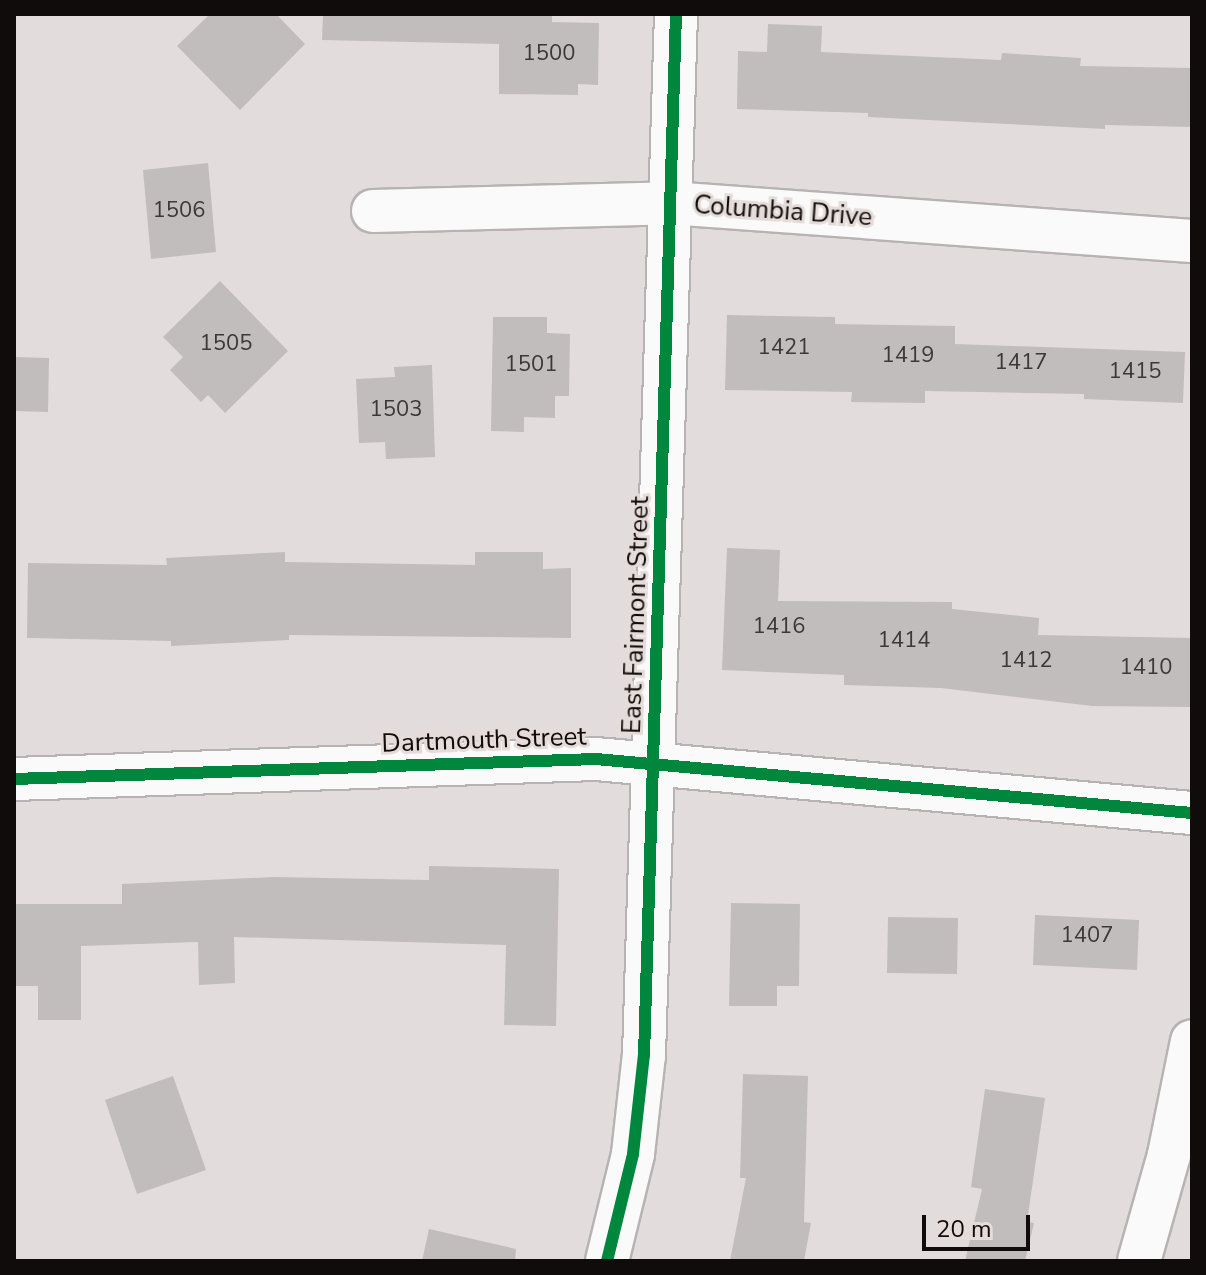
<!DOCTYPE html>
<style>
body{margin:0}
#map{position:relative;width:1206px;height:1275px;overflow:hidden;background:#e2dddc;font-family:"Nunito Sans",sans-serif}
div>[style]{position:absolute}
.building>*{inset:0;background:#c0bdbc}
.roads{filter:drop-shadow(2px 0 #b7b3b2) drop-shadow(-2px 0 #b7b3b2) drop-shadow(0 2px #b7b3b2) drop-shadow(0 -2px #b7b3b2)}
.minor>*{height:42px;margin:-21px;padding:0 21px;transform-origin:21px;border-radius:21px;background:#fbfafa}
.cycleway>*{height:12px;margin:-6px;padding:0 6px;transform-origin:6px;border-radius:6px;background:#00873e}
span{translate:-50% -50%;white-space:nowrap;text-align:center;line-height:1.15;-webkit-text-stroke:6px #e5dcd9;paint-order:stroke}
.number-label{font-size:22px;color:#3b3837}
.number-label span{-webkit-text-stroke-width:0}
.street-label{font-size:26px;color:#0f0c0b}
.frame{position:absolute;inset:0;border:16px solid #0f0c0b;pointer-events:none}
.scale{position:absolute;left:922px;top:1215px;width:108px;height:36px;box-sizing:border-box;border:4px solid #0f0c0b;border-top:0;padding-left:10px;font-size:24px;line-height:28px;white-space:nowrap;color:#0f0c0b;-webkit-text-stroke:6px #e5dcd9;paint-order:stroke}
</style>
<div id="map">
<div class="building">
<div style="clip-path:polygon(210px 14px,276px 14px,305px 44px,240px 110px,177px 46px)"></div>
<div style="clip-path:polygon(323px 14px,552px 14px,552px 22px,599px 23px,598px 85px,578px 84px,578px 95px,499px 94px,499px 44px,322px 40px)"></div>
<div style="clip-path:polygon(768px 24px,822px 26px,821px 52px,1001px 60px,1002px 53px,1081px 58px,1080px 66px,1192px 68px,1192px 127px,1105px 125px,1105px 129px,868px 117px,868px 113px,737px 109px,738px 51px,767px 52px)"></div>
<div style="clip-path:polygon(208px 163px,216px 252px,151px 259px,143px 170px)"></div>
<div style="clip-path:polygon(220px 281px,288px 351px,225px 413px,208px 395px,201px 402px,170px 370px,183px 357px,163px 337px)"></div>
<div style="clip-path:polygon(727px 315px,835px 317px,835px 324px,955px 326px,955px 344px,1185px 352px,1183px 403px,1084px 399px,1084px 394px,925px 391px,925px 403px,851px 402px,852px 392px,725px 390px)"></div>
<div style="clip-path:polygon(493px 317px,547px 317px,547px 333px,570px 334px,569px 396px,555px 396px,555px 418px,524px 417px,524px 432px,491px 431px)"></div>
<div style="clip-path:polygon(14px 357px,49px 358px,48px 412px,14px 411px)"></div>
<div style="clip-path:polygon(432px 365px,435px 457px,386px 459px,385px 442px,359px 443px,356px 379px,395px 377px,394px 367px)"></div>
<div style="clip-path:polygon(727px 548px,780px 550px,778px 601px,952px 602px,952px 609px,1039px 618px,1038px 635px,1192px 638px,1191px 707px,1092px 706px,941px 688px,844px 685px,844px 675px,722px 670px)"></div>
<div style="clip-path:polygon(285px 552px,285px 562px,475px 565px,475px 552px,543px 552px,543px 569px,571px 568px,571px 638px,289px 635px,289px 640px,171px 646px,171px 641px,27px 638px,28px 563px,167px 565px,166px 558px)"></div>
<div style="clip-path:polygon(429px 866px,559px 869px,556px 1026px,504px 1025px,506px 945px,234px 937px,235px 983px,199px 985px,198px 942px,81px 946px,81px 1020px,38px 1020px,38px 986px,14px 986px,14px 904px,122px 904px,122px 884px,274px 877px,429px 880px)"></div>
<div style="clip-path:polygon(731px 903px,800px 904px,799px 986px,777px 986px,777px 1006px,729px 1006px)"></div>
<div style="clip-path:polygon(1035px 915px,1139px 920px,1137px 970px,1033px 965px)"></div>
<div style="clip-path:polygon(888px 917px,958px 918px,957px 974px,887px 973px)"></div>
<div style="clip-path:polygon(743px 1074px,808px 1076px,804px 1222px,811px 1223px,804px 1261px,730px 1261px,746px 1178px,740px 1178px)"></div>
<div style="clip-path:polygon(173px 1076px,206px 1170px,137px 1194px,105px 1100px)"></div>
<div style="clip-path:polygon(985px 1089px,1045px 1098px,1027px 1222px,1034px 1223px,1025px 1261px,965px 1261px,982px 1189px,971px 1187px)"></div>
<div style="clip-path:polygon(429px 1229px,516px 1249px,515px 1261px,422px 1261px)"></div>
</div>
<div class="roads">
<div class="minor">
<div style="left:373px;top:211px;width:297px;rotate:-1.5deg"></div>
<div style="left:670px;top:203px;width:523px;rotate:4.16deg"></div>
<div style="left:14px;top:779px;width:582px;rotate:-1.97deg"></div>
<div style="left:596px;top:759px;width:598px;rotate:5.18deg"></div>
<div style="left:607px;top:1261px;width:110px;rotate:-76.3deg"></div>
<div style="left:633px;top:1154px;width:100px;rotate:-83.7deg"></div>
<div style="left:644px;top:1055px;width:1041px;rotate:-88.24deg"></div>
<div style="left:1139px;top:1261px;width:110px;rotate:-74.2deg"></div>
<div style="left:1169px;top:1155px;width:116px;rotate:-78.6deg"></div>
</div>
</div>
<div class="cycleway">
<div style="left:14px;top:779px;width:582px;rotate:-1.97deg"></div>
<div style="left:596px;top:759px;width:598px;rotate:5.18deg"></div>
<div style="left:607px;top:1261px;width:110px;rotate:-76.3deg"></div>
<div style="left:633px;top:1154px;width:100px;rotate:-83.7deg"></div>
<div style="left:644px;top:1055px;width:1041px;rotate:-88.24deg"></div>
</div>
<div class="number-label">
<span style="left:549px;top:54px">1500</span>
<span style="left:179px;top:211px">1506</span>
<span style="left:226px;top:344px">1505</span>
<span style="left:784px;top:348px">1421</span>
<span style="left:908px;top:356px">1419</span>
<span style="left:1021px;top:363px">1417</span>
<span style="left:531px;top:365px">1501</span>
<span style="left:1135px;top:372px">1415</span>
<span style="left:396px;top:410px">1503</span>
<span style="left:779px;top:627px">1416</span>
<span style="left:904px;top:641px">1414</span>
<span style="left:1026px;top:661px">1412</span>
<span style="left:1146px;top:668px">1410</span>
<span style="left:1087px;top:936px">1407</span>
</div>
<div class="street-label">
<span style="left:783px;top:211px;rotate:4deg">Columbia Drive</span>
<span style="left:636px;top:615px;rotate:-88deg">East Fairmont Street</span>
<span style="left:484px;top:740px;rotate:-2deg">Dartmouth Street</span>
</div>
<div class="frame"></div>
<div class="scale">20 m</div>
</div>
